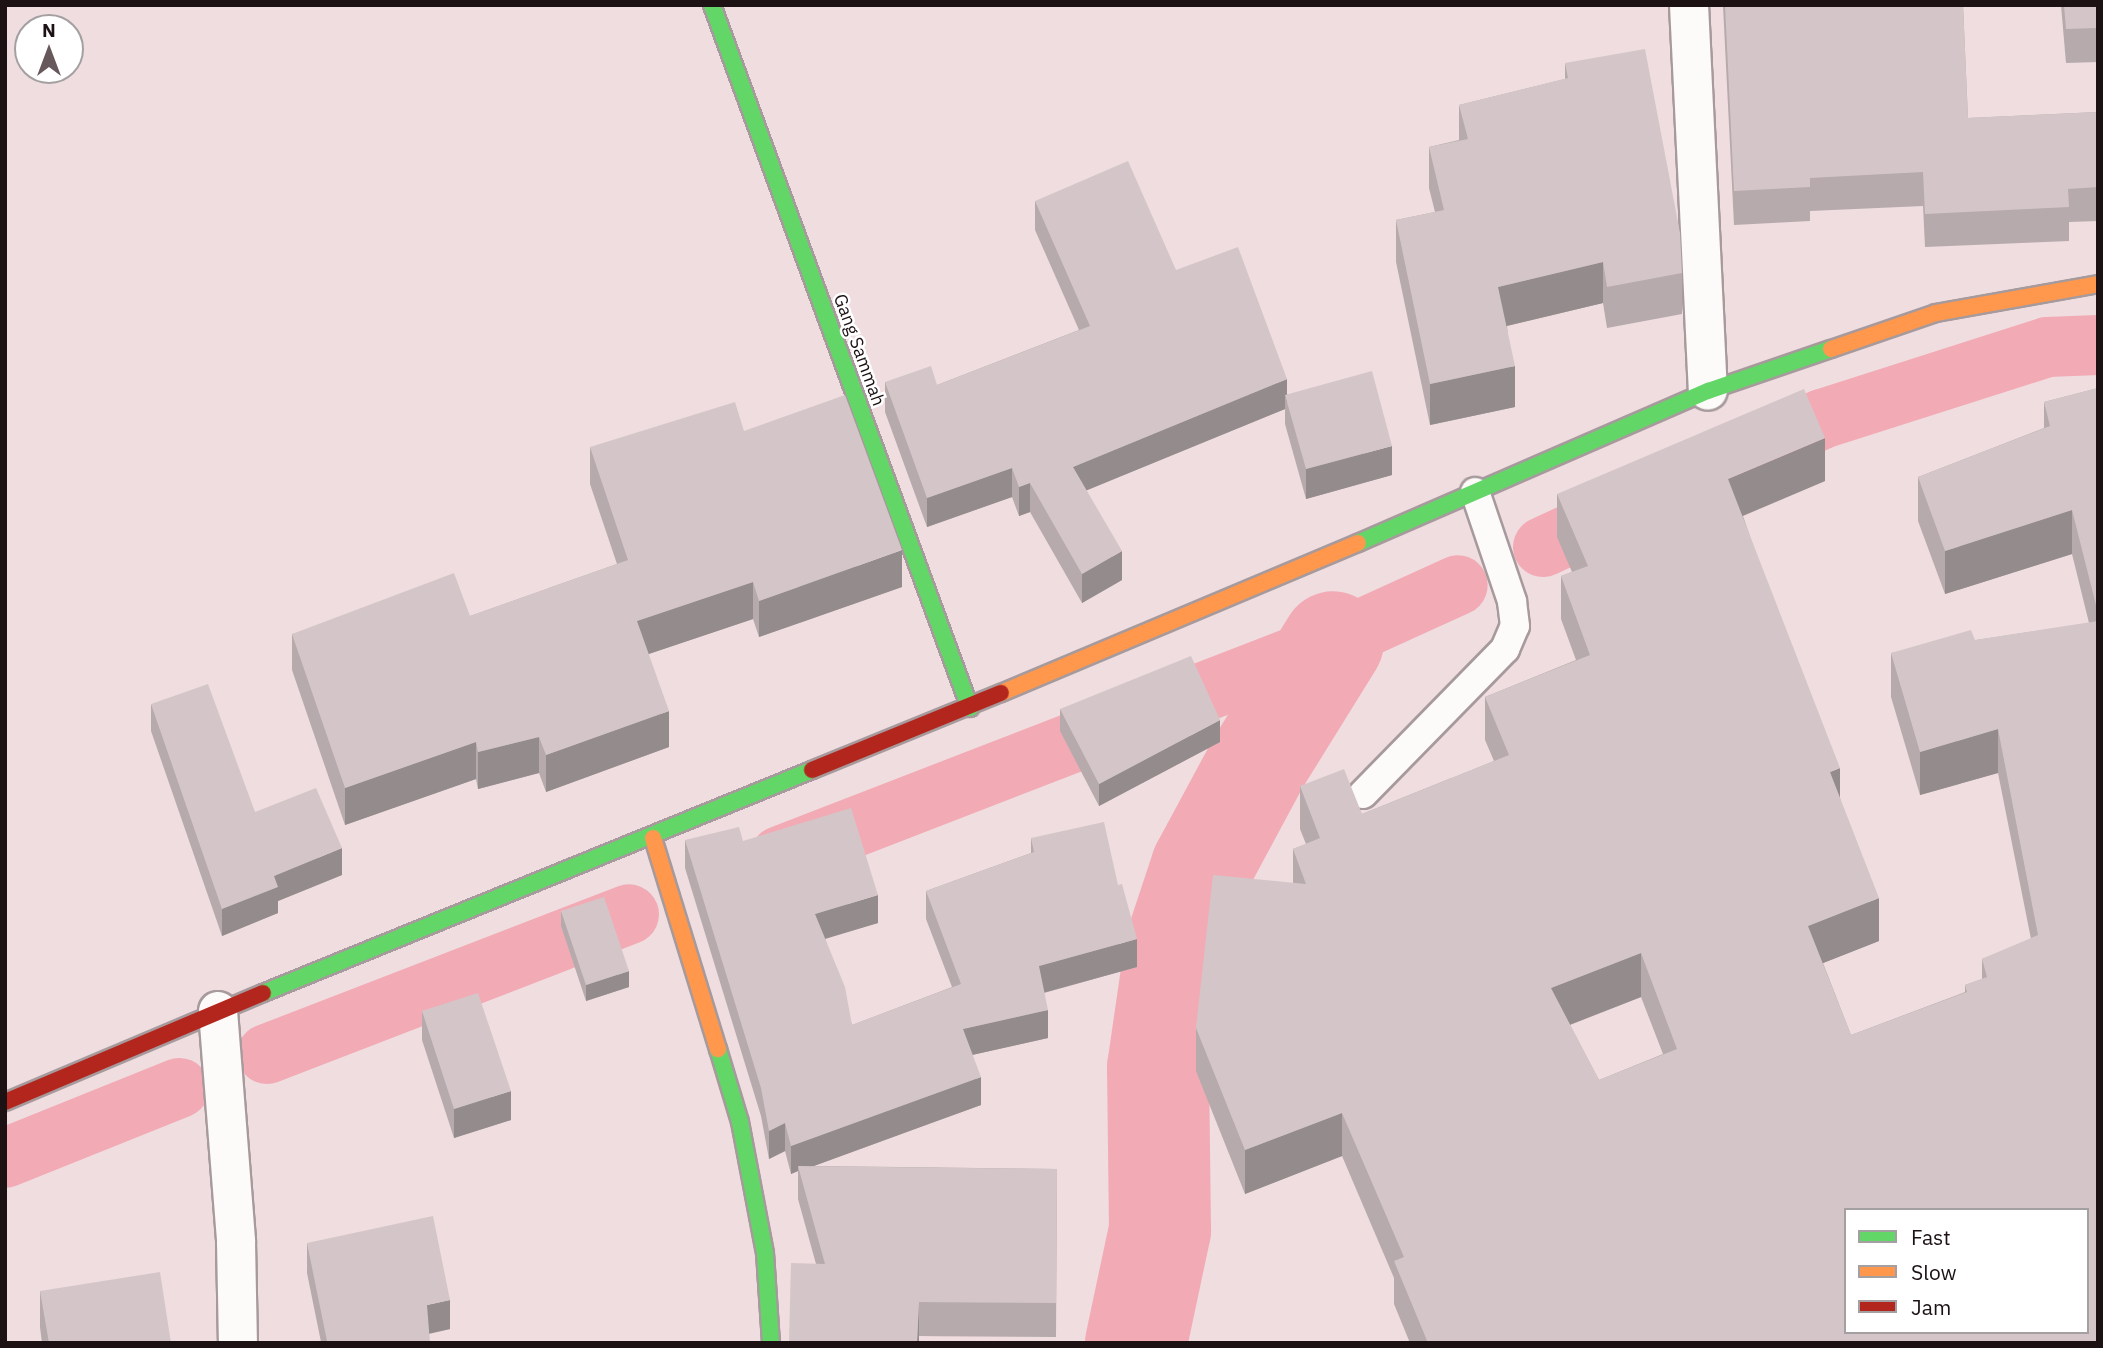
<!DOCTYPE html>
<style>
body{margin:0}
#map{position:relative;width:2103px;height:1348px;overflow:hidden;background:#efdde0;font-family:"IBM Plex Sans",sans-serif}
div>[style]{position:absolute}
.canal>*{height:60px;margin:-30px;padding:0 30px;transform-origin:30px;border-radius:30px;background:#f2abb5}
.river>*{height:102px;margin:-51px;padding:0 51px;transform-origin:51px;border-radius:51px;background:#f2abb5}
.roads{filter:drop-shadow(2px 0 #a79a9c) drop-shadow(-2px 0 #a79a9c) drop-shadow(0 2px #a79a9c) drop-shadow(0 -2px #a79a9c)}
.lane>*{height:28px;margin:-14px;padding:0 14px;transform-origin:14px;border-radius:14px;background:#fdfafa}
.street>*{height:38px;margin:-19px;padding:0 19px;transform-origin:19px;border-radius:19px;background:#fdfafa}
.fast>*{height:16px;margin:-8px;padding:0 8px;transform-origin:8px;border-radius:8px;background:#63d668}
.slow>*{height:16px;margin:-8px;padding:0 8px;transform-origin:8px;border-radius:8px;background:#ff974d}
.jam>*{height:16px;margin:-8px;padding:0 8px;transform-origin:8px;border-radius:8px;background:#b3261e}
.wall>*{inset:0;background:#b6aaac}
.shaded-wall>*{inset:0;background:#948b8c}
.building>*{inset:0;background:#d4c6c8}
span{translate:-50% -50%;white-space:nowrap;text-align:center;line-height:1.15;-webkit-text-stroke:5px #fff;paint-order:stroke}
.street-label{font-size:18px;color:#1c1113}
.frame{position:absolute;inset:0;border:7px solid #1c1113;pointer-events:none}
.legend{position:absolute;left:1844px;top:1208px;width:245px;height:126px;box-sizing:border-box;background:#fff;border:2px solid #a4a0a1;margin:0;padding:9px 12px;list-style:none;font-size:21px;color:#1c1113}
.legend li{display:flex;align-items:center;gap:14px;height:35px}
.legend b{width:35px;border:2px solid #a4a0a1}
.north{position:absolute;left:14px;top:14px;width:70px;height:70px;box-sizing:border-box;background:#fff;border:2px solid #a4a0a1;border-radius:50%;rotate:0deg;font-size:19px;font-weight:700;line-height:28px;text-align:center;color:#1c1113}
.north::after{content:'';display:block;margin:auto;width:24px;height:32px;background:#66585b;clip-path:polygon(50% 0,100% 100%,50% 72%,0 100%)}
</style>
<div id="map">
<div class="canal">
<div style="left:1744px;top:455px;width:86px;rotate:-24.8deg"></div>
<div style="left:1822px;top:419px;width:236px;rotate:-17.7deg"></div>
<div style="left:2047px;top:347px;width:51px;rotate:-2.2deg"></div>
<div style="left:1543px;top:547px;width:97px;rotate:-25deg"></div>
<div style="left:780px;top:856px;width:593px;rotate:-21.16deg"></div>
<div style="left:1333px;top:642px;width:137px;rotate:-24.5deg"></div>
<div style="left:267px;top:1054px;width:388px;rotate:-21.1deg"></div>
<div style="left:5px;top:1158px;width:188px;rotate:-21.9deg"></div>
</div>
<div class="river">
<div style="left:1136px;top:1343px;width:116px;rotate:-78deg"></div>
<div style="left:1160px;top:1230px;width:162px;rotate:-90.7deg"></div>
<div style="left:1158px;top:1068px;width:124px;rotate:-81.7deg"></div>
<div style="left:1176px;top:945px;width:82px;rotate:-71.6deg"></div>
<div style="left:1202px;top:867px;width:118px;rotate:-61.7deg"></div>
<div style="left:1258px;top:763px;width:142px;rotate:-58.2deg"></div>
</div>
<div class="roads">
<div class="lane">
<div style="left:1363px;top:794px;width:203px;rotate:-45.6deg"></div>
<div style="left:1505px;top:649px;width:25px;rotate:-67deg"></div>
<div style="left:1515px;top:626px;width:25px;rotate:-97deg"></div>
<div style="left:1512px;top:601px;width:115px;rotate:-108.7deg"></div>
</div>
<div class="street">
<div style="left:1689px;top:5px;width:386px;rotate:87.2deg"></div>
<div style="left:218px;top:1011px;width:232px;rotate:85.5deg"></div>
<div style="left:236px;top:1242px;width:101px;rotate:88.9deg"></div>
</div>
<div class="fast">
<div style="left:712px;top:5px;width:749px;rotate:69.85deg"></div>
<div style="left:1358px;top:543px;width:382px;rotate:-23.5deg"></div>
<div style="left:1708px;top:391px;width:130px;rotate:-18.9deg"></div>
<div style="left:263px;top:993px;width:593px;rotate:-22.11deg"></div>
<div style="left:718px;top:1049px;width:76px;rotate:73.2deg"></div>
<div style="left:740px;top:1122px;width:133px;rotate:79.2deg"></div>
<div style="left:765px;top:1253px;width:90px;rotate:86.2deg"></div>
</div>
<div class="slow">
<div style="left:1831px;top:349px;width:111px;rotate:-18.9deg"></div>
<div style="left:1936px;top:313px;width:165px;rotate:-10.1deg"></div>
<div style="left:1001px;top:693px;width:387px;rotate:-22.8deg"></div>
<div style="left:653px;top:838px;width:221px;rotate:72.9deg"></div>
</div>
<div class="jam">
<div style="left:812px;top:770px;width:204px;rotate:-22.2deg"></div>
<div style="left:5px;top:1102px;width:280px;rotate:-22.9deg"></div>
</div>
</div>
<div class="wall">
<div style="clip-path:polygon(1710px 5px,1963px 5px,1968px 118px,2098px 112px,2098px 221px,2069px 222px,2069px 241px,1925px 247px,1923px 206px,1810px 211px,1810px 221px,1734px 225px,1723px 6px,1711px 7px)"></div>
<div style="clip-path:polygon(2061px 5px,2098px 5px,2098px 62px,2066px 63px)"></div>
<div style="clip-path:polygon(1565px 63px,1682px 273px,1682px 314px,1607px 328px,1603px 303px,1507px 326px,1515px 407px,1430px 425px,1396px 262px,1396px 220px,1435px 212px,1429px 188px,1429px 147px,1459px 140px,1459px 105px,1565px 79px)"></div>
<div style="clip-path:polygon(1035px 201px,1176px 270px,1287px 394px,1392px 475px,1306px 499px,1285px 424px,1285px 409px,1086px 490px,1122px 580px,1082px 603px,1030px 512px,1019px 516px,1012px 497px,927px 527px,885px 412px,885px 382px,937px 385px,1079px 330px,1035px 230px)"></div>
<div style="clip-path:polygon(evenodd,2098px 388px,2098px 1343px,1410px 1343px,1394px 1304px,1394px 1278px,1342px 1156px,1245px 1194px,1196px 1071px,1196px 1028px,1293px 883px,1293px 849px,1306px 844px,1300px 829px,1300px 786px,1362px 814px,1494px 761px,1485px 740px,1485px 697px,1576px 660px,1561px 619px,1561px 576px,1572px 572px,1557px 537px,1557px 494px,1825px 481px,1743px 516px,1840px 798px,1879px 941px,1823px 963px,1851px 1035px,1965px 992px,1965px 985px,1982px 979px,1982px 959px,2031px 939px,1998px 773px,1920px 795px,1891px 697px,1891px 653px,2089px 623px,2072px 554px,1945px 594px,1918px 521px,1918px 477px,2044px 428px,2044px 402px,2098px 388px,1641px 997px,1663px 1054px,1599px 1080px,1570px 1025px,1641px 997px)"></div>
<div style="clip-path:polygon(590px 447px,902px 587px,759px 637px,753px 619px,648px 654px,669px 747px,546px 792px,539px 773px,478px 789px,476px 779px,345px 825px,292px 670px,292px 634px,470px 616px,617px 564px,590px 484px)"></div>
<div style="clip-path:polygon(151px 704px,255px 812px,342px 875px,278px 901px,278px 913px,222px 936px,151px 731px)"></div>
<div style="clip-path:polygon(1060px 709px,1220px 742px,1099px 806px,1060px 731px)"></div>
<div style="clip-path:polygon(1031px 838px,1137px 967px,1044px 993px,1048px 1038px,972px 1055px,981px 1105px,814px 1166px,1057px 1169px,1056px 1337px,919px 1336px,919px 1343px,789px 1343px,816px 1264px,798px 1199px,798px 1171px,791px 1174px,785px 1151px,769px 1159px,761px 1116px,685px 868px,685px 840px,743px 841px,878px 923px,825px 938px,852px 1025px,952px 987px,926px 919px,926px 891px,1031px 853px)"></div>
<div style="clip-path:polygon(561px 911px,629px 987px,586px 1001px,561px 926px)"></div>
<div style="clip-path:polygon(422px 1011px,511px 1120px,454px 1138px,422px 1040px)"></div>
<div style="clip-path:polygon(307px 1243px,450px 1329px,429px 1334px,321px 1342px,307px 1273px)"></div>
<div style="clip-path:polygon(40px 1291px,171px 1343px,42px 1343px,40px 1327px)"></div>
</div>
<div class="shaded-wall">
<div style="clip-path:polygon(1603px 262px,1603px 303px,1498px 328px,1498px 287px)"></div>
<div style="clip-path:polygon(1515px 366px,1515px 407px,1430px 425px,1430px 384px)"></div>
<div style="clip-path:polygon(1287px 379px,1287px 403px,1285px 395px,1285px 409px,1073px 496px,1073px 467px)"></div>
<div style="clip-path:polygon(1825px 438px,1825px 481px,1728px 522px,1728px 479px)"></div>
<div style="clip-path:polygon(1392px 446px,1392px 475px,1306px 499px,1306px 469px)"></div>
<div style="clip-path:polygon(1012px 468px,1012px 497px,927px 527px,927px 498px)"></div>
<div style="clip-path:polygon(1030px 483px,1030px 512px,1019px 516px,1019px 487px)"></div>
<div style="clip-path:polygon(2072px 510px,2072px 554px,1945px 594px,1945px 551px)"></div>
<div style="clip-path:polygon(902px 550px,902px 587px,759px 637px,759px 601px)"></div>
<div style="clip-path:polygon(1122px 551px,1122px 580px,1082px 603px,1082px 574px)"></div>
<div style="clip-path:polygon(753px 582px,753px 619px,637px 658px,637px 621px)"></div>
<div style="clip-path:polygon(669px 711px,669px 747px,546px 792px,546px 755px)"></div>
<div style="clip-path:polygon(1220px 720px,1220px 742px,1099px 806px,1099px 784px)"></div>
<div style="clip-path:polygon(1998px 729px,1998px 773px,1920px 795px,1920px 752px)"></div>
<div style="clip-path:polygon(539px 737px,539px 773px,478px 789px,478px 752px)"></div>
<div style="clip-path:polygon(476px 742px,476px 779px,345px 825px,345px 788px)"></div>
<div style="clip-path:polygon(1840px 768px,1840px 812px,1830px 772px)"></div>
<div style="clip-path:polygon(342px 848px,342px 875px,278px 901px,278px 913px,222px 936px,222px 909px,274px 876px)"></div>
<div style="clip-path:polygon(878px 895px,878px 923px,815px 942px,815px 914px)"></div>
<div style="clip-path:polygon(1879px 898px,1879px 941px,1808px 969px,1808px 926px)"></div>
<div style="clip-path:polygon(1137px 939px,1137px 967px,1039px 994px,1039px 966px)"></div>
<div style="clip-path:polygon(1641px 953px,1641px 997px,1551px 1032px,1551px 988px)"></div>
<div style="clip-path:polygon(629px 971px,629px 987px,586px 1001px,586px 985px)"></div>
<div style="clip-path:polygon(1048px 1010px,1048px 1038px,963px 1057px,963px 1029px)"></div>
<div style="clip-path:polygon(981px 1077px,981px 1105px,800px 1171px,798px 1166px,798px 1171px,791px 1174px,791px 1146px)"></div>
<div style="clip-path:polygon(511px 1091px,511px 1120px,454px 1138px,454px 1109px)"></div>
<div style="clip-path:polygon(1342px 1113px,1342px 1156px,1245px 1194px,1245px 1150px)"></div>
<div style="clip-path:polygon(785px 1123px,785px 1151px,769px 1159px,769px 1131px)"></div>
<div style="clip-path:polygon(450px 1300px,450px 1329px,427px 1334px,427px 1305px)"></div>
<div style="clip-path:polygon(919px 1302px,919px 1343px,917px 1343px)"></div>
</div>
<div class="building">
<div style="clip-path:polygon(1725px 5px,1963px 5px,1968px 118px,2098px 112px,2098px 187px,2068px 189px,2069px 207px,1925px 214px,1923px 172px,1810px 178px,1810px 187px,1734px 191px)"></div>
<div style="clip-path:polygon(2064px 5px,2098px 5px,2098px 28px,2066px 29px)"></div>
<div style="clip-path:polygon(1645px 49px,1680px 233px,1682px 273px,1607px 287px,1603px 262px,1498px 287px,1515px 366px,1430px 384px,1396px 220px,1444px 210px,1429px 147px,1468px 139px,1459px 105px,1568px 78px,1565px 63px)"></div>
<div style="clip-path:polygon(1128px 161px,1176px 270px,1238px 247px,1287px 379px,1073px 467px,1122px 551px,1082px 574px,1030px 483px,1019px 487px,1012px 468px,927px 498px,885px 382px,931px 366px,937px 385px,1090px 326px,1035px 201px)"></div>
<div style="clip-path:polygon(1372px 371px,1392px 446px,1306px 469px,1285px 395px)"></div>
<div style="clip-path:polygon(2098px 388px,2098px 613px,2072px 510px,1945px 551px,1918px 477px,2050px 426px,2044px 402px)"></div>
<div style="clip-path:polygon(evenodd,1804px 389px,1825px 438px,1728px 479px,1840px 768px,1830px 772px,1879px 898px,1808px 926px,1851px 1035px,1967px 992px,1965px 985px,1987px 977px,1982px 959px,2038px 935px,1998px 729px,1920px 752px,1891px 653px,1971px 630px,1975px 640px,2098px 621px,2098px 1343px,1428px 1343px,1394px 1261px,1404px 1257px,1342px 1113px,1245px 1150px,1196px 1028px,1213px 875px,1306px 884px,1293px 849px,1320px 838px,1300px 786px,1344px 769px,1362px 814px,1509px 755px,1485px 697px,1590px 655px,1561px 576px,1588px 566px,1557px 494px,1804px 389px,1641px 953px,1677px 1049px,1599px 1080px,1551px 988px,1641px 953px,1804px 389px,1846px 1210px,2087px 1210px,2087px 1332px,1846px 1332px,1846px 1210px)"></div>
<div style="clip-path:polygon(845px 395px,902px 550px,759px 601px,753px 582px,637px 621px,669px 711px,546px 755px,539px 737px,478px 752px,476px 742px,345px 788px,292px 634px,454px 573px,470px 616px,628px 560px,590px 447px,735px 402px,744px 431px)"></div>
<div style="clip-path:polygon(1191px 656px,1220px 720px,1099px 784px,1060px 709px)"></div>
<div style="clip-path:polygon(208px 684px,255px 812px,316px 788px,342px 848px,274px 876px,278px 887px,222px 909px,151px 704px)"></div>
<div style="clip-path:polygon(851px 808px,878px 895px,815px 914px,845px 987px,852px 1025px,961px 984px,926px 891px,1034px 852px,1031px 838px,1104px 822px,1118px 885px,1122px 884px,1137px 939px,1039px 966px,1048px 1010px,963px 1029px,981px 1077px,791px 1146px,785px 1123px,769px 1131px,761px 1088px,685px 840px,739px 827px,743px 841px)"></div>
<div style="clip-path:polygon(604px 897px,629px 971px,586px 985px,561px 911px)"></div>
<div style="clip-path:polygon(478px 993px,511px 1091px,454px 1109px,422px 1011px)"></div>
<div style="clip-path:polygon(798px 1166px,1057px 1169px,1056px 1303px,919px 1302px,917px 1343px,789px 1343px,791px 1263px,825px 1264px)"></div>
<div style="clip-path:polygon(433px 1216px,450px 1300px,427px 1305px,430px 1343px,308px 1343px,327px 1341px,307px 1243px)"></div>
<div style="clip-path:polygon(160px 1272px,171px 1343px,49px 1343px,40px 1291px)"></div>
</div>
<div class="street-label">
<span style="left:859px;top:350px;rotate:70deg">Gang Sammah</span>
</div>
<div class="frame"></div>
<ul class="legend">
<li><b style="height:9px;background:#63d668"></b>Fast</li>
<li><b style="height:9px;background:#ff974d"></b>Slow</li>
<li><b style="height:9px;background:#b3261e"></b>Jam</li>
</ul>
<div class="north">N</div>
</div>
